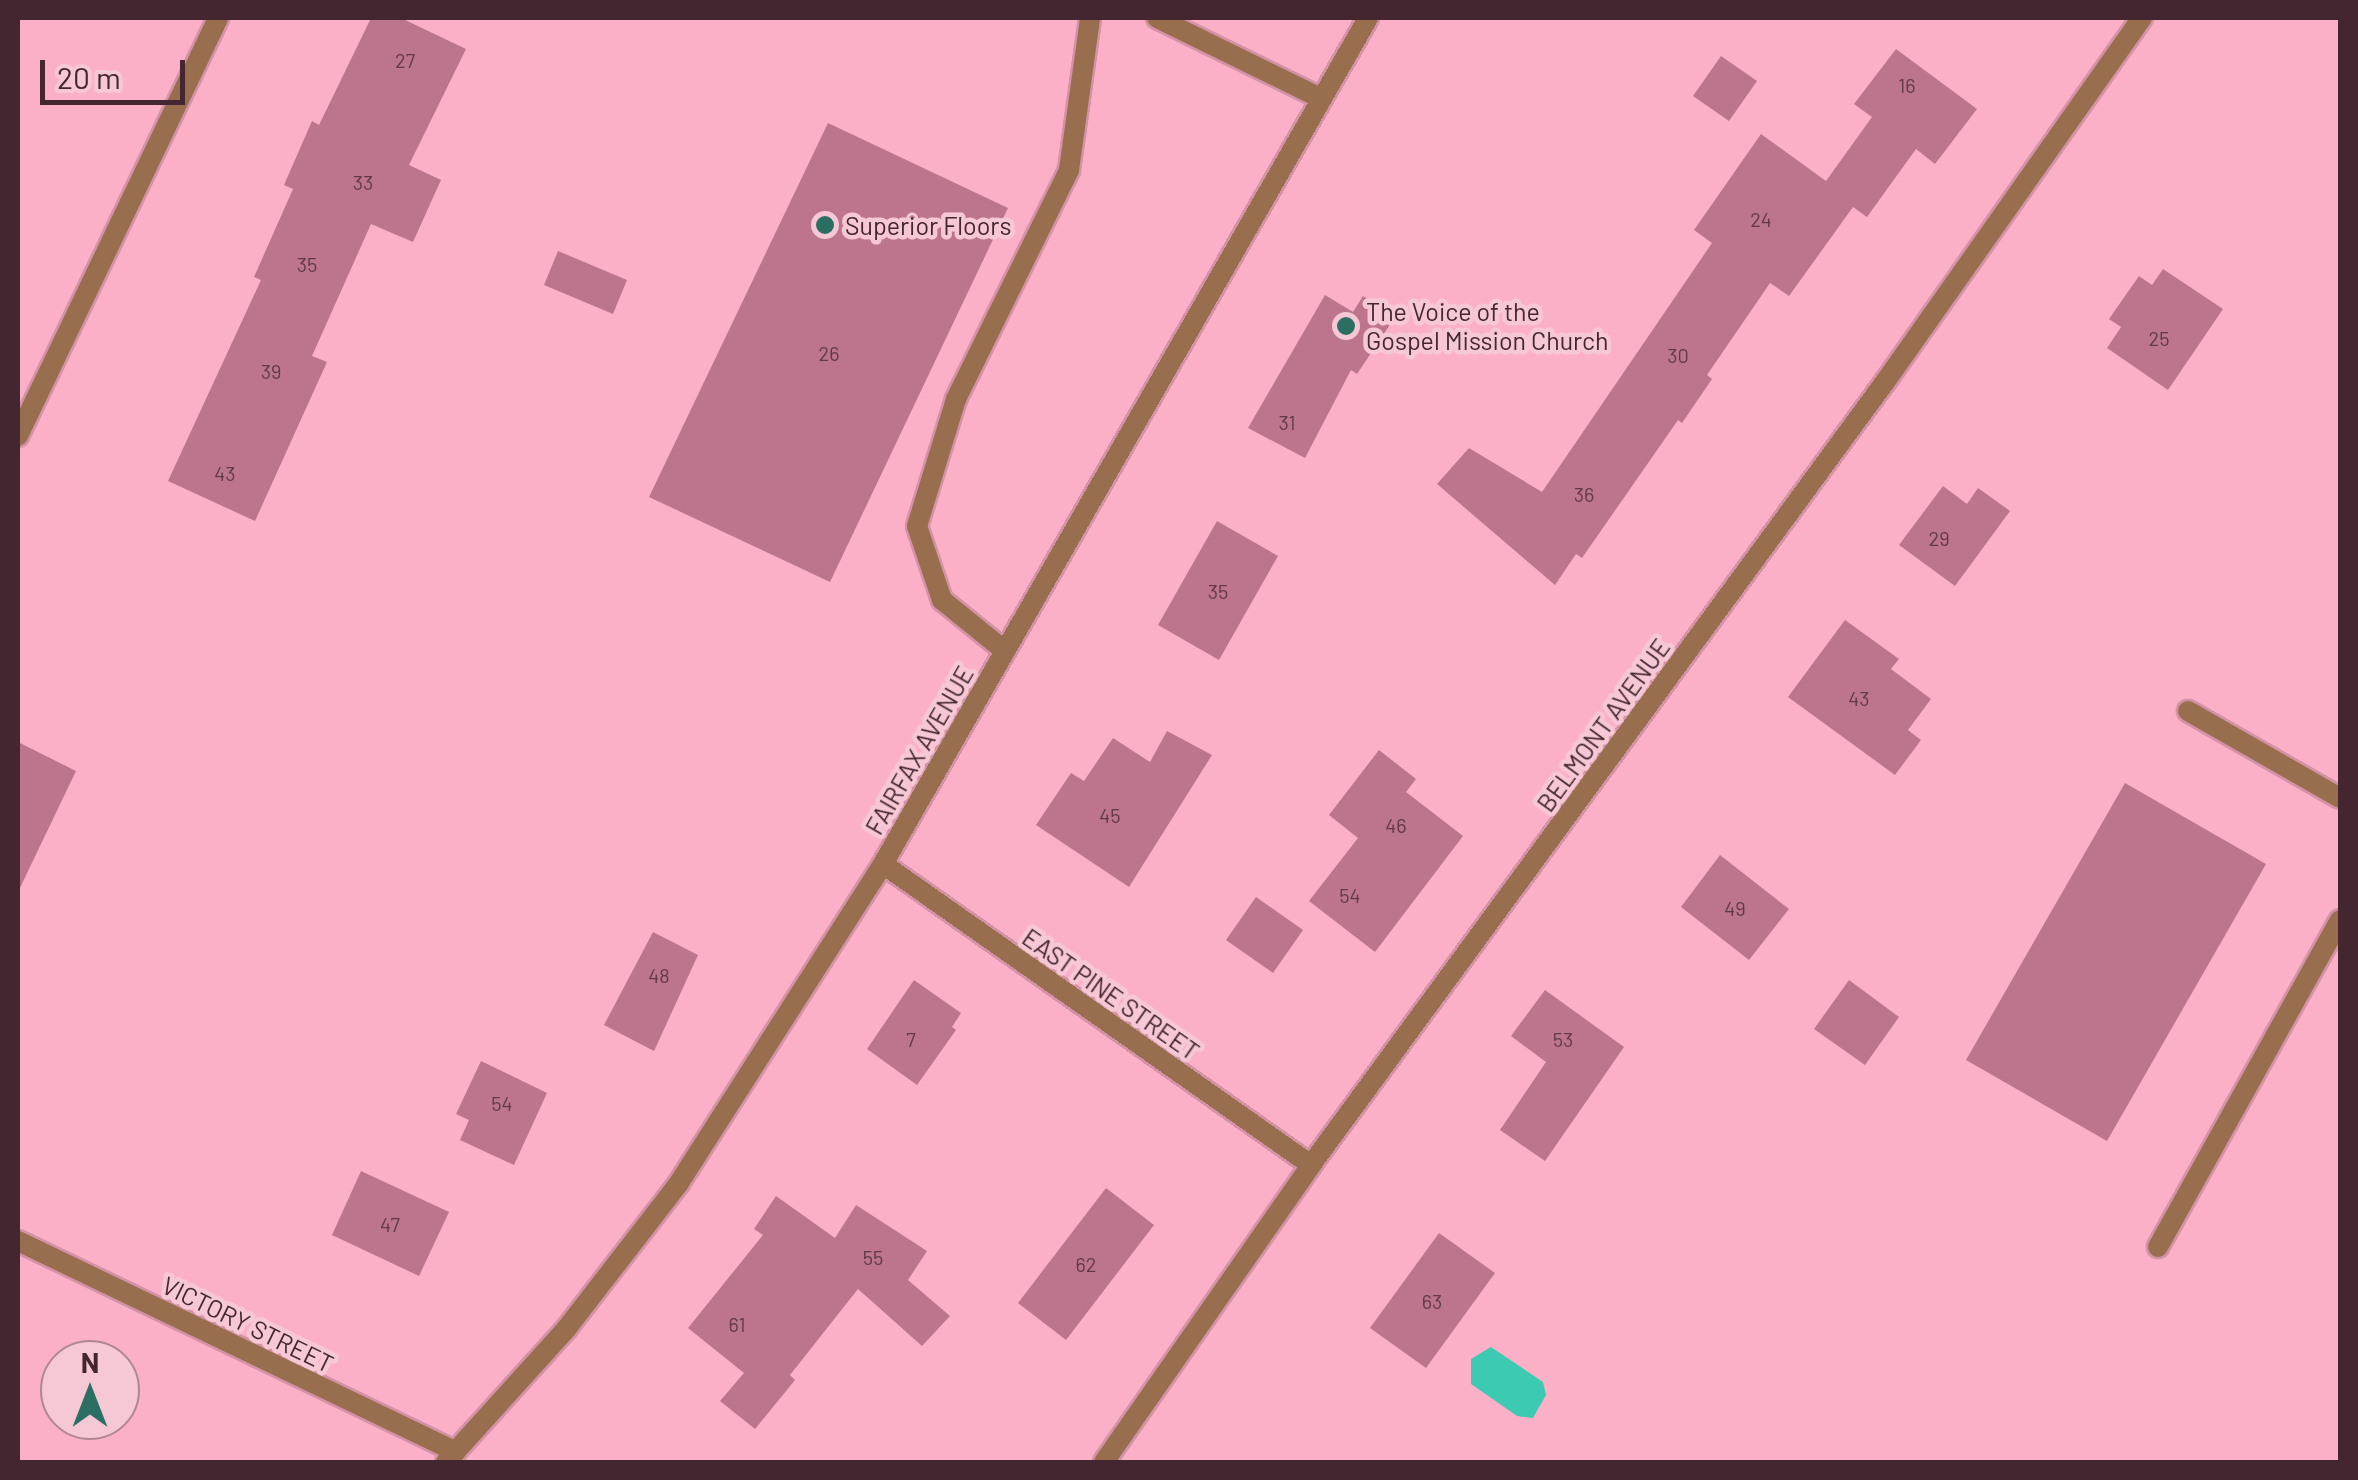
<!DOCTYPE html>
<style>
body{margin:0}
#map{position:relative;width:2358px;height:1480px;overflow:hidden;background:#fcb0c8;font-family:Barlow,sans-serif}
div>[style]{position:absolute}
.water>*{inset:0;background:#3dcab2}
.building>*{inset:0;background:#bc758d}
.roads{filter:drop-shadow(2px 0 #d392a6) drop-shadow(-2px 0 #d392a6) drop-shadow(0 2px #d392a6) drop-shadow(0 -2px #d392a6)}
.service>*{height:20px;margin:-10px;padding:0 10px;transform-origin:10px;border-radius:10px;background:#986e4e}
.minor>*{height:20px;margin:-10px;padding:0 10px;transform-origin:10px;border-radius:10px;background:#986e4e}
.dots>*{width:28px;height:28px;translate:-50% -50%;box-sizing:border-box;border:5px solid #f6c8d5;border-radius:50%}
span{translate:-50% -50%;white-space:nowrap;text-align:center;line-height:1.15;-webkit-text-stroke:9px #f6c8d5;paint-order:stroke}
.number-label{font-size:20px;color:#613a46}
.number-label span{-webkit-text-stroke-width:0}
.poi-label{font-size:25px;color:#43262f}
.left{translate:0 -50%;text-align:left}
.street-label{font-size:25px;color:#43262f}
.frame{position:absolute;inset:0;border:20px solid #43262f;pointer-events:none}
.north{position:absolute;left:40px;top:1340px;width:100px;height:100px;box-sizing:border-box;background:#f6c8d5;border:2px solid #ae8793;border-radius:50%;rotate:0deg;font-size:28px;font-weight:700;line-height:40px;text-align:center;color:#43262f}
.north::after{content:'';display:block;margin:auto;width:35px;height:45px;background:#2b6f62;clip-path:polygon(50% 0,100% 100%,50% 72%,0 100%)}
.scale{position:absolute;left:40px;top:60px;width:145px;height:45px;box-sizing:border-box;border:5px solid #43262f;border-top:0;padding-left:12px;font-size:30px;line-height:35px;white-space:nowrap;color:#43262f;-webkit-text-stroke:8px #f6c8d5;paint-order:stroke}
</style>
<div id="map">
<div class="water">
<div style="clip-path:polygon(1491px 1347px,1543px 1382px,1546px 1395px,1533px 1418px,1517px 1416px,1471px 1384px,1471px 1359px)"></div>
</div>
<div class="building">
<div style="clip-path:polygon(371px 18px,401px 18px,466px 49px,409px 165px,441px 180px,413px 242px,371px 224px,312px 356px,327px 362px,255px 521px,168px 481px,261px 280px,254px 277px,293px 189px,284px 185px,312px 121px,319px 125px)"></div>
<div style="clip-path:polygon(1896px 49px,1977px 109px,1935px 164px,1916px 149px,1867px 217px,1853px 207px,1789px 296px,1770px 283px,1707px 375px,1712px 379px,1682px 423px,1678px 420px,1582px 558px,1576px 554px,1555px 585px,1437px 484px,1469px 448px,1542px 492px,1712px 243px,1694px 230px,1761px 134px,1826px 181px,1872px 117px,1854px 104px)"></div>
<div style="clip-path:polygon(1721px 56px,1757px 81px,1729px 121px,1693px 96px)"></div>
<div style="clip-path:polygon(828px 123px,1008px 208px,830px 582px,649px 497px)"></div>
<div style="clip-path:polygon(558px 251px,627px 280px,613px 314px,544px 285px)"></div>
<div style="clip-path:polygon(2163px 269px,2223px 309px,2168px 390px,2107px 348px,2121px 327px,2109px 319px,2139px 276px,2152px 285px)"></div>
<div style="clip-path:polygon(1325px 295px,1353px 312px,1363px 296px,1395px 317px,1357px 374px,1351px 370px,1305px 458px,1248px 428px)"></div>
<div style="clip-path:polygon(1943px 486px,1967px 504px,1978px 488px,2010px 511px,1955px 586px,1899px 545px)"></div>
<div style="clip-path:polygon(1217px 521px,1278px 556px,1219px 660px,1158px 625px)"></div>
<div style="clip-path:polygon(1845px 620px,1899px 659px,1891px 669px,1931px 699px,1908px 730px,1921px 740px,1895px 775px,1788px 697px)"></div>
<div style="clip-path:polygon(1167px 731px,1212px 755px,1129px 887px,1036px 825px,1071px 773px,1084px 781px,1113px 738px,1150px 762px)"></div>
<div style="clip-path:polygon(18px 742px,76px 771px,18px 892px)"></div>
<div style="clip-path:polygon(1379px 750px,1416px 779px,1406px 792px,1463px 836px,1375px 952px,1309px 901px,1358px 838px,1329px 815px)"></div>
<div style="clip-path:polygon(2125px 783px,2266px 864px,2107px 1141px,1966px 1060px)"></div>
<div style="clip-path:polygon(1720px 855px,1789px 909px,1749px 960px,1681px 907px)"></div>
<div style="clip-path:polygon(1256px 897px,1303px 930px,1273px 973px,1226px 940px)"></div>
<div style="clip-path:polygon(653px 932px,698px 955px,654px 1051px,604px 1025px)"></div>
<div style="clip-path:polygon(914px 980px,961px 1013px,952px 1027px,956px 1030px,917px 1085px,867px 1049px)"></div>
<div style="clip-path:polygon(1849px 980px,1899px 1017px,1865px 1065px,1814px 1029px)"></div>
<div style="clip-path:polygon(1545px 990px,1624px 1047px,1545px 1161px,1500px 1130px,1546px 1062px,1511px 1036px)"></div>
<div style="clip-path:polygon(481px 1061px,547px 1093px,514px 1165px,460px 1140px,469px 1120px,456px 1114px)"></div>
<div style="clip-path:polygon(361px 1171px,449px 1212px,419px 1276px,332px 1235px)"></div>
<div style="clip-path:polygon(1106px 1188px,1154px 1225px,1066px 1340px,1018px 1303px)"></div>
<div style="clip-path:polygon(776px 1196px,835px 1238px,856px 1205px,927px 1251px,908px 1280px,950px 1316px,922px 1346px,858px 1289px,790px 1375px,795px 1380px,755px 1429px,720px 1401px,744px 1373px,688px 1328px,763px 1235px,754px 1229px)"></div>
<div style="clip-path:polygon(1439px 1233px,1495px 1273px,1426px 1368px,1370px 1328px)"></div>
</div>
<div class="roads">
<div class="service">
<div style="left:1157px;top:18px;width:182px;rotate:26.1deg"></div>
<div style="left:1005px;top:651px;width:81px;rotate:-141deg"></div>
<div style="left:942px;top:600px;width:78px;rotate:-108.7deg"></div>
<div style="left:917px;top:526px;width:133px;rotate:-72.9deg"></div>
<div style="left:956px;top:399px;width:255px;rotate:-63.7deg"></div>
<div style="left:1069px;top:170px;width:153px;rotate:-82.1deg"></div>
<div style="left:2188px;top:711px;width:175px;rotate:29.8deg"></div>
<div style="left:2158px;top:1247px;width:374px;rotate:-60.9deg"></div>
</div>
<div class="minor">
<div style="left:18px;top:436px;width:463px;rotate:-64.4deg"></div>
<div style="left:883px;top:864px;width:523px;rotate:35.12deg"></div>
<div style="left:18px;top:1241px;width:486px;rotate:25.7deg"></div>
<div style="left:446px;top:1462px;width:181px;rotate:-47.9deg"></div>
<div style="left:567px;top:1328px;width:183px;rotate:-52.3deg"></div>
<div style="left:679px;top:1183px;width:379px;rotate:-57.4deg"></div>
<div style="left:883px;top:864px;width:975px;rotate:-60.17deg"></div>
<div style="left:1104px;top:1462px;width:362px;rotate:-55.1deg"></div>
<div style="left:1311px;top:1165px;width:971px;rotate:-53.76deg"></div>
<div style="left:1885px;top:382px;width:446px;rotate:-54.8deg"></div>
</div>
</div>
<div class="dots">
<div style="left:825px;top:225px;background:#2b6f62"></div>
<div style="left:1346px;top:326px;background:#2b6f62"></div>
</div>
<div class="number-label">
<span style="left:405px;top:60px">27</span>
<span style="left:1907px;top:85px">16</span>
<span style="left:363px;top:182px">33</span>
<span style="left:1761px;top:219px">24</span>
<span style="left:307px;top:264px">35</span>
<span style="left:2159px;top:338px">25</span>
<span style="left:829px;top:353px">26</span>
<span style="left:1678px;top:355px">30</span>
<span style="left:271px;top:371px">39</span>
<span style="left:1287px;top:422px">31</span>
<span style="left:225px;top:473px">43</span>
<span style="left:1584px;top:494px">36</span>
<span style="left:1939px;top:538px">29</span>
<span style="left:1218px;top:591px">35</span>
<span style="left:1859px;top:698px">43</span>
<span style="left:1110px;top:815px">45</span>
<span style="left:1396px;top:825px">46</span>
<span style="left:1350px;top:895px">54</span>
<span style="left:1735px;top:908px">49</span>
<span style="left:659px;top:975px">48</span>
<span style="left:911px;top:1039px">7</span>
<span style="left:1563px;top:1039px">53</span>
<span style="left:502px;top:1103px">54</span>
<span style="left:390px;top:1224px">47</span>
<span style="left:873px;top:1257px">55</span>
<span style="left:1086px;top:1264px">62</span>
<span style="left:1432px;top:1301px">63</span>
<span style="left:737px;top:1324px">61</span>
</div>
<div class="poi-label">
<span class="left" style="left:845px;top:225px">Superior Floors</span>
<span class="left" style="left:1366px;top:326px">The Voice of the<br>Gospel Mission Church</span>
</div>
<div class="street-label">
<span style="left:1603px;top:725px;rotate:-54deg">BELMONT AVENUE</span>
<span style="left:919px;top:750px;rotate:-60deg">FAIRFAX AVENUE</span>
<span style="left:1111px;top:994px;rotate:35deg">EAST PINE STREET</span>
<span style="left:248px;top:1324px;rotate:26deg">VICTORY STREET</span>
</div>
<div class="frame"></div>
<div class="north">N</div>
<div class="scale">20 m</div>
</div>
